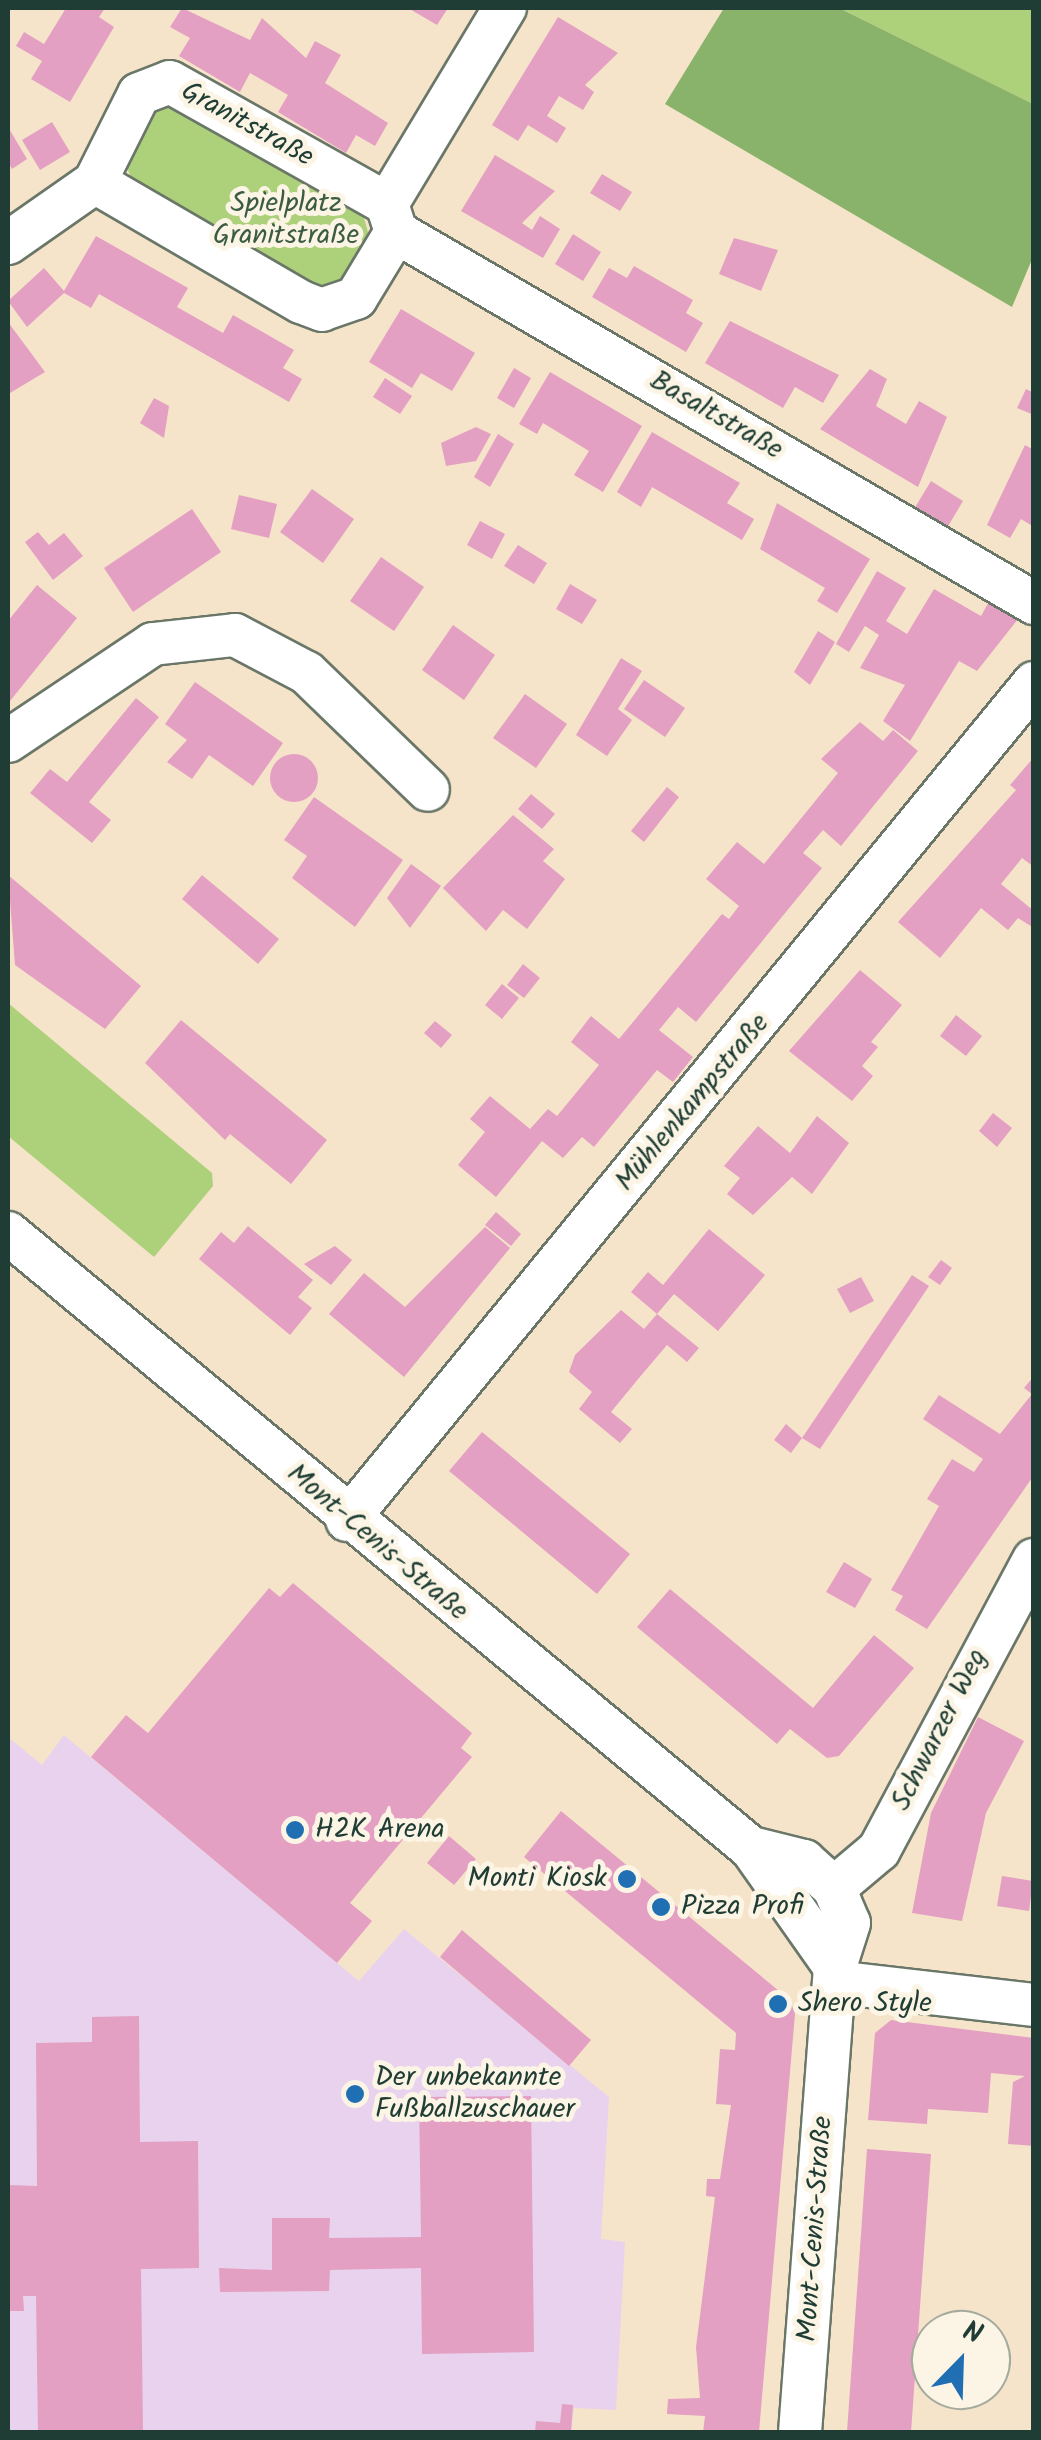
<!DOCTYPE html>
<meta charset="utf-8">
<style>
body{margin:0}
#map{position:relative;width:1041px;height:2440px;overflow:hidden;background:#f6e4ca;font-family:Kalam,sans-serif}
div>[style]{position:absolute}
.built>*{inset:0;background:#e8d2ee}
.green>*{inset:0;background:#acd17a}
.forest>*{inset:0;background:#89b36a}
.building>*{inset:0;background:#e3a0c2}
.round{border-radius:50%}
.roads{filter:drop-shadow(2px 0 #6a7768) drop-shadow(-2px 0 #6a7768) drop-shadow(0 2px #6a7768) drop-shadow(0 -2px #6a7768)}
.minor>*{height:42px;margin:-21px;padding:0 21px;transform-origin:21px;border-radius:21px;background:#fff}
.dots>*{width:28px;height:28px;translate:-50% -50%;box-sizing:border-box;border:5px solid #fcf5e5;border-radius:50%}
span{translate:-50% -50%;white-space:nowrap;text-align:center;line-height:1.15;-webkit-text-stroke:10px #fcf5e5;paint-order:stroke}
.street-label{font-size:28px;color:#1f3d34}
.park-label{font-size:28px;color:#3b5b42}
.poi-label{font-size:28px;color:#1f3d34}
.left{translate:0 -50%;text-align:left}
.right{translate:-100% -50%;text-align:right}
.frame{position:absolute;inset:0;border:10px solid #1f3d34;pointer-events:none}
.north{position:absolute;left:911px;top:2310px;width:100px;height:100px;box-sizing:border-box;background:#fcf5e5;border:2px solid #a4ab9e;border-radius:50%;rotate:23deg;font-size:28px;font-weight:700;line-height:40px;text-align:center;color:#1f3d34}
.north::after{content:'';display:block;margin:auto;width:35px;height:45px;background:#1f6fb2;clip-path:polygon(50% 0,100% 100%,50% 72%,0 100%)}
</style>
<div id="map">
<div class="built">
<div style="clip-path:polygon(64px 1735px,359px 1981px,404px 1929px,609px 2097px,601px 2239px,625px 2242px,616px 2410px,574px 2408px,571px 2432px,8px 2432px,8px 1737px,42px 1765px)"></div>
</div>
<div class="green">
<div style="clip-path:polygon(839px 8px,1033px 8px,1033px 104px)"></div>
<div style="clip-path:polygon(173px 104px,362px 211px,370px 239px,354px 277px,326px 291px,273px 270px,135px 187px,125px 163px,152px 113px)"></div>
<div style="clip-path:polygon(8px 1003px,212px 1173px,213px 1186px,154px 1257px,8px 1136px)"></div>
</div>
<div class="forest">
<div style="clip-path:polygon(724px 8px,839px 8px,1033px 104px,1033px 257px,1012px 307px,665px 104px)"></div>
</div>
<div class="building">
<div style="clip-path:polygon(66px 8px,105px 8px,99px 17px,114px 27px,70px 102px,31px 79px,42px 61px,16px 46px,24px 32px,44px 44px)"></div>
<div style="clip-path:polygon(182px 8px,250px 40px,262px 18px,306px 58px,315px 41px,341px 55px,325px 83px,388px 123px,375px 146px,356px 135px,346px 153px,278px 112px,288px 95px,250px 73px,240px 92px,179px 56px,190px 38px,170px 27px)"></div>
<div style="clip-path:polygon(408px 8px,448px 8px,437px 25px)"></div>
<div style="clip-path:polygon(558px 17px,618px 53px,585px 85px,594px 92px,583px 110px,559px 96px,547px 116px,566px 128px,557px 143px,528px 125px,518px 141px,492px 125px)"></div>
<div style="clip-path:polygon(52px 122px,70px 152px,40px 170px,22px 140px)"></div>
<div style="clip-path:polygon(8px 127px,27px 159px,12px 169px,8px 162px)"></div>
<div style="clip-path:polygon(495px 155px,555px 191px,522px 223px,532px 230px,540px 216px,560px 229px,543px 258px,461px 211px)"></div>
<div style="clip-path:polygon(602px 174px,632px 192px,620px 211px,590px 193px)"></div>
<div style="clip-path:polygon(573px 234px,601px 252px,583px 281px,555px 264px)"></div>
<div style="clip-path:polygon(96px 236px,188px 288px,177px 307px,223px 333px,233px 315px,294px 350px,283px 368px,302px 379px,289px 402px,99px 294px,91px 308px,64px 293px,27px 327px,8px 301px,44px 268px,64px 291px)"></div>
<div style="clip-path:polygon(734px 238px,778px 250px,761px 291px,719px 274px)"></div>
<div style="clip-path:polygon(634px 266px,693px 300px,686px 313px,703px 323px,686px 352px,592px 297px,609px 268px,627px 278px)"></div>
<div style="clip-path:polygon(401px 309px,475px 353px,452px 391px,421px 373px,412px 388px,369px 362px)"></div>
<div style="clip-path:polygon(730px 321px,839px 375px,823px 403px,795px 387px,783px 408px,705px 363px)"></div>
<div style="clip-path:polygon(8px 322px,45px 372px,10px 393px,8px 389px)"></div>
<div style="clip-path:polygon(514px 368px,531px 378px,514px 408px,497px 398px)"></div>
<div style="clip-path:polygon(870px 369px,887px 379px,876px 406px,906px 424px,919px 401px,947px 417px,918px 487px,820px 429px)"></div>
<div style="clip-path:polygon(550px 372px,642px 426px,603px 492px,574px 475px,589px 451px,543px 423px,537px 434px,519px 424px)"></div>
<div style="clip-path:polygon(385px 378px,412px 396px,400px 414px,373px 397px)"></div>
<div style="clip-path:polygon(1026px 389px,1034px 393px,1034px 415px,1017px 408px)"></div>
<div style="clip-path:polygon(154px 398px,169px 406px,164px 438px,140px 423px)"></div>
<div style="clip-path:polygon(476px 427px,491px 434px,476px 461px,446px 466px,441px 443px)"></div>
<div style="clip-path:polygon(652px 432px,740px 483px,727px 503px,754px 519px,742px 540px,652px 487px,641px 507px,617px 492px)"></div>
<div style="clip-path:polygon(498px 434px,514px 444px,490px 487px,474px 477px)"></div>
<div style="clip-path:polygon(1025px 445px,1034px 450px,1034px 527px,1021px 519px,1010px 538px,987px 525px)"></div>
<div style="clip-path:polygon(931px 481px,963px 501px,944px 533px,911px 514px)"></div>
<div style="clip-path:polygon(312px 489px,354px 519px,323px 563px,280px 532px)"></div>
<div style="clip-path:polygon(239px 495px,277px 504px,269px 538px,231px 529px)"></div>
<div style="clip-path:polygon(777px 503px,870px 559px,837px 613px,817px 601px,825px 588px,760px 549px)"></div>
<div style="clip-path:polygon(192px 509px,221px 552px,133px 612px,104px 568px)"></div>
<div style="clip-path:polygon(480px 521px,505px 534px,492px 559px,467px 545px)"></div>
<div style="clip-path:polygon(38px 532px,49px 545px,64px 533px,83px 556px,53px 580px,25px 542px)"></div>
<div style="clip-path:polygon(518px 545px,547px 563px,534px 584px,504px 566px)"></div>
<div style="clip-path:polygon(381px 557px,424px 587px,394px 631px,350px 601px)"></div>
<div style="clip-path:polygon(877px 571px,906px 588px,886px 621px,907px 634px,934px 589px,981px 616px,992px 596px,1022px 614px,977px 671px,959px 661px,910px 741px,883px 721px,905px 685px,860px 668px,879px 635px,865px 626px,849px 652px,836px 644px)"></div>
<div style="clip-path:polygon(570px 584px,597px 600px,582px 624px,556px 609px)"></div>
<div style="clip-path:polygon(37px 585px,77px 618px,10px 701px,8px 621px)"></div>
<div style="clip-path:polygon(453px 625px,495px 655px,464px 700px,422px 670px)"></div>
<div style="clip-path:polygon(818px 631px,835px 642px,810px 685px,794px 672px)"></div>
<div style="clip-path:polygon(621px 658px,642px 671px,618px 709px,632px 720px,607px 756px,576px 735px)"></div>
<div style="clip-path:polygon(644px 680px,685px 708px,665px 737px,624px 709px)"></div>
<div style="clip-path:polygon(195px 682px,283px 743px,253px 786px,209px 755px,192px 779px,167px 762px,187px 740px,165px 724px)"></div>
<div style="clip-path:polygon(525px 694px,567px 724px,536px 768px,493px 738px)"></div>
<div style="clip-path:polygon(136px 698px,159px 717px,89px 802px,111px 820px,92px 843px,30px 793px,50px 769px,67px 782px)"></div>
<div style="clip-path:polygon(860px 722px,883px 741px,893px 730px,918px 751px,841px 846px,823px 830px,803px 853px,822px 868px,696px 1022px,678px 1007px,659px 1030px,693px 1057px,673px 1082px,657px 1070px,594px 1147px,582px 1137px,563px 1158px,542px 1141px,496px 1197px,458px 1165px,485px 1132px,470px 1119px,490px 1096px,530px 1129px,548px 1109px,557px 1116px,599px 1065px,571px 1042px,591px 1016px,619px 1039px,722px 914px,729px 919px,739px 906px,706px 879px,737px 842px,764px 864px,838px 773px,821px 759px)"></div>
<div class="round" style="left:270px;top:754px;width:48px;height:48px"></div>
<div style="clip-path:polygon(1034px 757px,1034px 867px,1022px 858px,1001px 884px,1034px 911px,1034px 928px,1018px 918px,1008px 930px,981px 908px,940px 958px,898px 922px,1016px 790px,1010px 785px)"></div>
<div style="clip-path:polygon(667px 787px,679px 797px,644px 842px,631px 831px)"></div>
<div style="clip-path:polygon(531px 794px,555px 814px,542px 829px,518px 809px)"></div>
<div style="clip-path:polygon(314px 797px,403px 860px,355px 927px,292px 878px,307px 856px,284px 840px)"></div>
<div style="clip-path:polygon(513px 815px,554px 849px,543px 861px,565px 879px,527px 929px,503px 910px,486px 931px,443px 888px)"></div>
<div style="clip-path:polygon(411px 864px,441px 886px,410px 928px,387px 898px)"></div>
<div style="clip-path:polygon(8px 875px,141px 986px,105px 1029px,15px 965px)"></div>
<div style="clip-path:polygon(202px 875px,279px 939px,258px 964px,182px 899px)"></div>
<div style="clip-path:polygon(523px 964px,540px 978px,524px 998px,507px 985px)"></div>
<div style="clip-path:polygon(860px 970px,902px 1005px,871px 1042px,878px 1047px,862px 1066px,873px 1076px,852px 1101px,789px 1051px)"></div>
<div style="clip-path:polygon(502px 984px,519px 998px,502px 1019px,485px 1005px)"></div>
<div style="clip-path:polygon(956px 1015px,982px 1036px,966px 1056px,940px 1036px)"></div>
<div style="clip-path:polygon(181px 1020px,327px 1140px,291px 1184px,230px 1134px,225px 1140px,145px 1063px)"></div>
<div style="clip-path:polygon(435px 1021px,452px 1035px,441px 1048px,424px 1033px)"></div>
<div style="clip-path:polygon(993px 1113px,1012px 1128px,997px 1147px,979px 1131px)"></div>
<div style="clip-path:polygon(817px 1116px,849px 1143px,812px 1194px,792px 1177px,753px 1215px,727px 1194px,740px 1178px,724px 1166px,758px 1126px,790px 1153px)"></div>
<div style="clip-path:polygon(496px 1212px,521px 1234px,511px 1246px,485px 1225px)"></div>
<div style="clip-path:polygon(248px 1226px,313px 1280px,298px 1297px,312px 1308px,290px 1335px,199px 1259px,221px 1232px,234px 1243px)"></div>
<div style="clip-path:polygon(485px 1227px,510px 1248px,404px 1377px,329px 1314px,364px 1273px,405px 1307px)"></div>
<div style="clip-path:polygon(709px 1229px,765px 1275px,718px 1331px,674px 1294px,657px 1314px,699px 1348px,687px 1362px,667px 1345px,639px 1378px,611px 1412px,632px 1429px,620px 1443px,579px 1409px,592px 1392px,569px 1372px,575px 1355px,621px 1310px,644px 1329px,657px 1314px,631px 1292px,648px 1272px,663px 1285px)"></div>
<div style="clip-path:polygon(335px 1246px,352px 1260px,331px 1285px,304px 1264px)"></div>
<div style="clip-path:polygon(941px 1260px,952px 1268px,940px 1285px,928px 1277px)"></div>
<div style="clip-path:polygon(912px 1275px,929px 1286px,820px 1449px,802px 1438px)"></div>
<div style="clip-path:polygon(861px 1277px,874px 1301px,850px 1313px,837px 1289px)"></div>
<div style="clip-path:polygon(1034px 1376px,1034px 1475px,927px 1629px,895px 1610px,903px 1596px,891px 1590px,939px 1506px,927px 1499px,952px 1459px,974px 1472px,983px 1459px,923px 1419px,939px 1395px,1000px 1434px,1032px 1394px,1024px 1388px)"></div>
<div style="clip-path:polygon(786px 1424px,802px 1438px,791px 1453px,774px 1440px)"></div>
<div style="clip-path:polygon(482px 1432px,630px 1554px,597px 1594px,449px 1471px)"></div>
<div style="clip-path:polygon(844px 1562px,872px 1579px,855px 1608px,826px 1592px)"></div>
<div style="clip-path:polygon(293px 1583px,472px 1733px,461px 1748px,472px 1757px,350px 1903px,372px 1921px,337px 1963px,91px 1757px,126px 1715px,148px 1733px,269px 1588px,280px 1597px)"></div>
<div style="clip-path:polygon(670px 1589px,813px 1708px,874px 1635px,914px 1668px,839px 1756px,827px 1758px,790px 1729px,777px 1744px,637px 1627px)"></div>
<div style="clip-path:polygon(978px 1717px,1024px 1741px,986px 1813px,962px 1921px,912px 1913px,931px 1813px)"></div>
<div style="clip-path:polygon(561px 1811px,790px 2000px,795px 2014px,759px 2432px,703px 2432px,705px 2416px,667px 2414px,668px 2399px,700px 2398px,696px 2347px,715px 2197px,706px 2196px,707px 2179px,720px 2179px,731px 2105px,716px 2104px,720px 2049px,735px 2050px,736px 2033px,524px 1857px)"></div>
<div style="clip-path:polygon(449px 1836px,476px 1859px,454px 1885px,427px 1863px)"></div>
<div style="clip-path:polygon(1002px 1876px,1033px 1881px,1029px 1911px,997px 1906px)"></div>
<div style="clip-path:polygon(462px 1930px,591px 2040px,569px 2066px,440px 1957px)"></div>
<div style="clip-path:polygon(139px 2016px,140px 2142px,198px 2141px,199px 2268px,141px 2269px,143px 2432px,38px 2432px,36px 2296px,23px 2296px,24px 2311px,8px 2311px,8px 2185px,37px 2186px,36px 2043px,92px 2042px,92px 2017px)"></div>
<div style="clip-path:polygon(891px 2020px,1034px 2038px,1034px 2146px,1008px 2144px,1013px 2082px,1025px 2076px,991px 2073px,988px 2113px,928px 2109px,927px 2124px,868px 2120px,875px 2033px)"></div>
<div style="clip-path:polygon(531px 2096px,534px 2352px,422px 2354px,421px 2268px,330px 2270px,329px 2291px,220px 2292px,219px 2268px,272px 2270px,272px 2218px,330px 2218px,329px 2238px,421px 2237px,419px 2097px)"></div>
<div style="clip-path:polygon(867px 2149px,931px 2154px,911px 2432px,847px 2432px)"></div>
<div style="clip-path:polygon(562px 2404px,573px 2405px,571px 2432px,535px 2432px,536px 2421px,560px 2423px)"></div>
</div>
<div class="roads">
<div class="minor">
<div style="left:170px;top:82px;width:249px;rotate:29.3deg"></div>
<div style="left:387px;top:204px;width:29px;rotate:72deg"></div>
<div style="left:396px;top:232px;width:77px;rotate:121.2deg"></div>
<div style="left:356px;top:298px;width:36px;rotate:161deg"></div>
<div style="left:322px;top:310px;width:22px;rotate:-159deg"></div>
<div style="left:301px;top:302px;width:238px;rotate:-149.8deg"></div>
<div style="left:95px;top:182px;width:98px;rotate:-63.4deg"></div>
<div style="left:139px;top:94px;width:33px;rotate:-21deg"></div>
<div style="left:387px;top:204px;width:229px;rotate:-59deg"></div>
<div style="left:396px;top:232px;width:738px;rotate:30.18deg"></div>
<div style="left:8px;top:243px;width:106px;rotate:-35deg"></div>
<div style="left:8px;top:741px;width:174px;rotate:-33.8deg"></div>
<div style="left:153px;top:644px;width:82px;rotate:-6.3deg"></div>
<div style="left:235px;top:635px;width:81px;rotate:27.8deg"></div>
<div style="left:307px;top:673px;width:168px;rotate:44deg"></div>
<div style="left:8px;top:1233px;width:965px;rotate:39.62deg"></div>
<div style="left:751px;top:1848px;width:146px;rotate:54.8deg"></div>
<div style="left:347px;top:1520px;width:1083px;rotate:-50.62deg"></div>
<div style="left:751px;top:1848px;width:55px;rotate:13.8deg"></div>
<div style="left:804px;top:1861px;width:40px;rotate:42deg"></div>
<div style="left:834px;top:1888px;width:38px;rotate:67deg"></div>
<div style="left:849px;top:1923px;width:46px;rotate:107.7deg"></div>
<div style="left:835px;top:1967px;width:466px;rotate:94.3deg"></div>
<div style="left:834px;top:1888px;width:59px;rotate:-40.2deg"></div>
<div style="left:879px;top:1850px;width:329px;rotate:-61.9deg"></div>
<div style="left:835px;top:1982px;width:200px;rotate:6.6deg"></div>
</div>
</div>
<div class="dots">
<div style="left:295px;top:1830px;background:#1f6fb2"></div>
<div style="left:627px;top:1879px;background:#1f6fb2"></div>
<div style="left:661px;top:1907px;background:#1f6fb2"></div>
<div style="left:778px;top:2004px;background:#1f6fb2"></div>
<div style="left:355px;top:2094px;background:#1f6fb2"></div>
</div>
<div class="street-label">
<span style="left:247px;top:125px;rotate:29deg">Granitstraße</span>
<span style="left:716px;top:416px;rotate:30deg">Basaltstraße</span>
<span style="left:693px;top:1103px;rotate:-50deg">Mühlenkampstraße</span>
<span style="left:377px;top:1543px;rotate:40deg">Mont-Cenis-Straße</span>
<span style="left:940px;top:1730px;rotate:-63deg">Schwarzer Weg</span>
<span style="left:816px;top:2229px;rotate:-86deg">Mont-Cenis-Straße</span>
</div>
<div class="park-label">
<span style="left:286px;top:220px">Spielplatz<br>Granitstraße</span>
</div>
<div class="poi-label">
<span class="left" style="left:315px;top:1830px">H2K Arena</span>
<span class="right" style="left:607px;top:1879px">Monti Kiosk</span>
<span class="left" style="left:681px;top:1907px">Pizza Profi</span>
<span class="left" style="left:798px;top:2004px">Shero Style</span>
<span class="left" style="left:375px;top:2094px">Der unbekannte<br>Fußballzuschauer</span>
</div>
<div class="frame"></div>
<div class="north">N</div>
</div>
